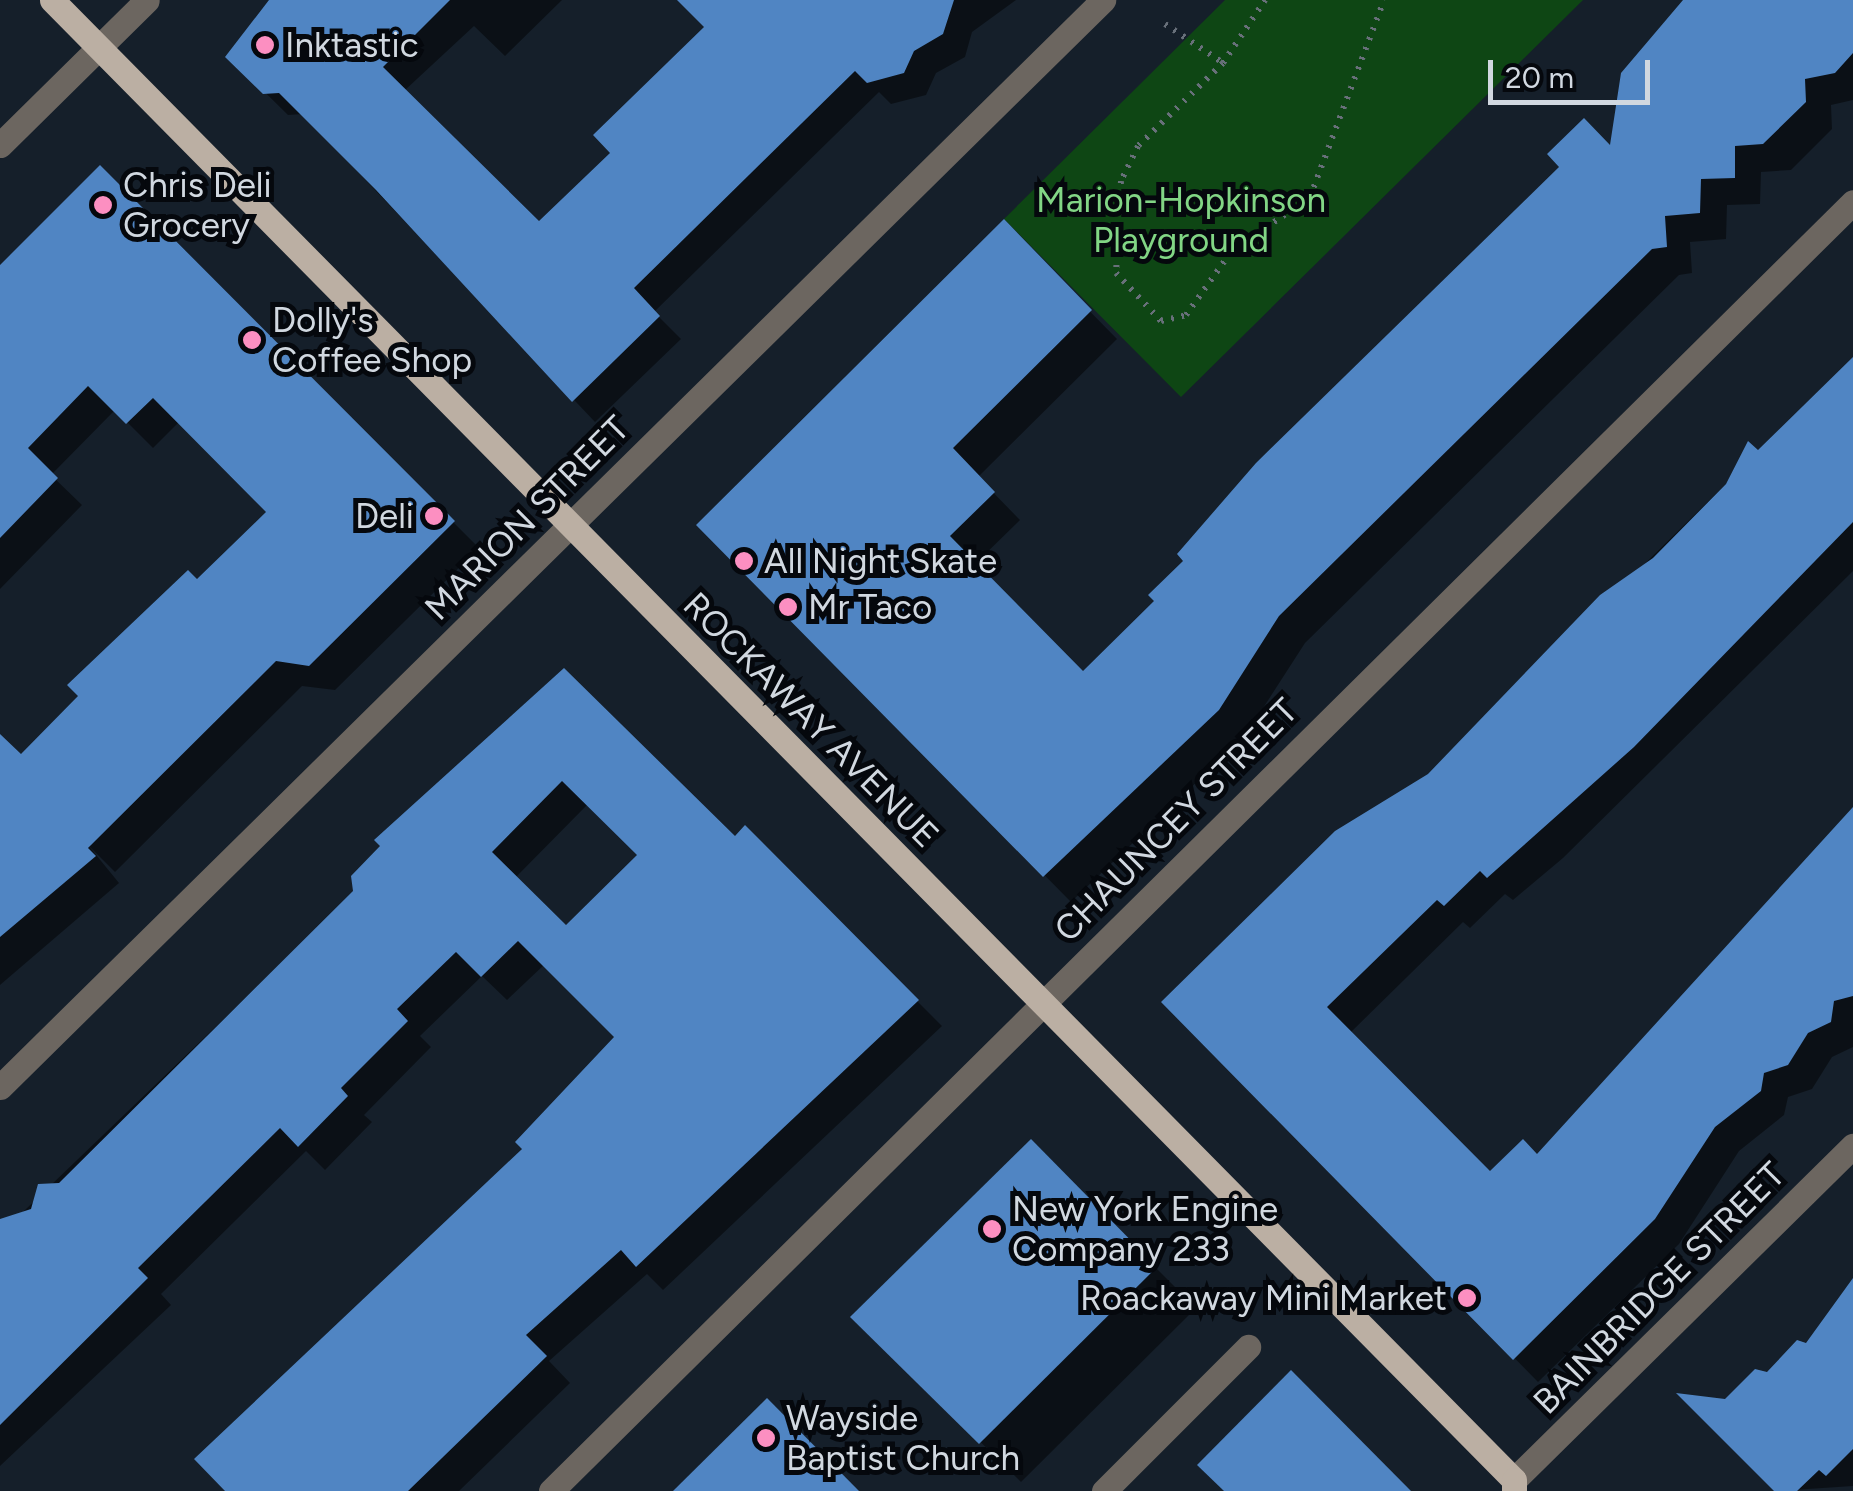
<!DOCTYPE html>
<style>
body{margin:0}
#map{position:relative;width:1853px;height:1491px;overflow:hidden;background:#151f2a;font-family:Figtree,sans-serif}
div>[style]{position:absolute}
.green>*{inset:0;background:#0e4614}
.shadow>*{inset:0;background:#0007}
.building>*{inset:0;background:#5085c3}
.path>*{height:6px;margin-top:-3px;transform-origin:0;background:repeating-linear-gradient(90deg,#68707a 0 2.5px,transparent 0 10.5px)}
.minor>*{height:25px;margin:-12.5px;padding:0 12.5px;transform-origin:12.5px;border-radius:12.5px;background:#6c6660}
.major>*{height:25px;margin:-12.5px;padding:0 12.5px;transform-origin:12.5px;border-radius:12.5px;background:#bbafa3}
.dots>*{width:28px;height:28px;translate:-50% -50%;box-sizing:border-box;border:5px solid #05080d;border-radius:50%}
span{translate:-50% -50%;white-space:nowrap;text-align:center;line-height:1.15;-webkit-text-stroke:10px #05080d;paint-order:stroke}
.poi-label{font-size:35px;color:#d1d8e0}
.left{translate:0 -50%;text-align:left}
.right{translate:-100% -50%;text-align:right}
.park-label{font-size:35px;color:#82d685}
.street-label{font-size:35px;color:#d1d8e0}
.scale{position:absolute;left:1488px;top:60px;width:162px;height:45px;box-sizing:border-box;border:5px solid #d1d8e0;border-top:0;padding-left:12px;font-size:30px;line-height:35px;white-space:nowrap;color:#d1d8e0;-webkit-text-stroke:8px #05080d;paint-order:stroke}
</style>
<div id="map">
<div class="green">
<div style="clip-path:polygon(1225px 0,1583px 0,1181px 397px,1004px 219px)"></div>
</div>
<div class="shadow">
<div style="clip-path:polygon(273px 0,562px 0,505px 56px,474px 26px,404px 91px,539px 225px,614px 153px,707px 27px,681px 0,1016px 0,972px 32px,965px 57px,936px 73px,926px 95px,891px 104px,879px 92px,654px 312px,681px 339px,595px 422px,303px 114px,288px 115px,228px 56px)"></div>
<div style="clip-path:polygon(1692px 0,1853px 0,1853px 100px,1831px 105px,1832px 129px,1791px 170px,1761px 172px,1760px 204px,1727px 205px,1726px 239px,1690px 242px,1692px 273px,1679px 275px,1305px 643px,1245px 736px,1071px 902px,700px 526px,1003px 223px,1117px 339px,978px 477px,1020px 520px,975px 564px,1083px 674px,1612px 149px)"></div>
<div style="clip-path:polygon(100px 168px,479px 548px,335px 690px,302px 686px,115px 872px,88px 845px,119px 883px,0 985px,0 757px,21px 757px,269px 512px,180px 421px,153px 448px,115px 410px,51px 475px,82px 505px,0 589px,0 268px)"></div>
<div style="clip-path:polygon(1853px 359px,1853px 571px,1563px 858px,1513px 900px,1505px 894px,1470px 928px,1463px 922px,1350px 1033px,1490px 1175px,1537px 1157px,1853px 808px,1853px 1047px,1832px 1057px,1812px 1089px,1788px 1097px,1784px 1115px,1739px 1151px,1679px 1244px,1538px 1382px,1164px 1002px,1429px 776px)"></div>
<div style="clip-path:polygon(evenodd,564px 671px,735px 840px,745px 829px,942px 1026px,663px 1290px,647px 1274px,549px 1361px,570px 1383px,459px 1491px,229px 1491px,618px 1036px,545px 964px,507px 1000px,482px 976px,420px 1036px,431px 1047px,364px 1115px,372px 1122px,325px 1170px,306px 1151px,161px 1294px,171px 1305px,0 1466px,0 1234px,356px 892px,564px 671px,588px 804px,641px 856px,566px 929px,515px 878px,588px 804px)"></div>
<div style="clip-path:polygon(1031px 1143px,1196px 1308px,1021px 1482px,854px 1317px)"></div>
<div style="clip-path:polygon(1853px 1290px,1853px 1486px,1777px 1491px,1726px 1401px,1807px 1346px)"></div>
</div>
<div class="building">
<div style="clip-path:polygon(269px 0,450px 0,383px 67px,539px 221px,610px 153px,593px 135px,704px 27px,677px 0,954px 0,943px 34px,914px 51px,904px 73px,867px 83px,855px 71px,634px 288px,660px 316px,572px 402px,376px 190px,279px 93px,263px 94px,225px 57px)"></div>
<div style="clip-path:polygon(1683px 0,1853px 0,1853px 53px,1835px 73px,1805px 79px,1806px 102px,1763px 144px,1735px 146px,1735px 178px,1701px 179px,1700px 213px,1665px 216px,1667px 247px,1652px 249px,1279px 616px,1219px 710px,1043px 877px,696px 525px,1004px 219px,1092px 310px,953px 448px,995px 492px,950px 536px,1083px 671px,1154px 601px,1148px 595px,1183px 561px,1177px 554px,1256px 463px,1559px 167px,1547px 154px,1584px 118px,1610px 145px,1621px 73px)"></div>
<div style="clip-path:polygon(100px 165px,455px 521px,309px 666px,276px 661px,88px 848px,96px 856px,0 937px,0 734px,21px 754px,78px 696px,67px 685px,188px 570px,197px 579px,266px 512px,153px 398px,126px 424px,88px 386px,28px 448px,58px 478px,0 538px,0 265px)"></div>
<div style="clip-path:polygon(1853px 357px,1853px 522px,1634px 747px,1487px 878px,1480px 871px,1444px 906px,1437px 900px,1327px 1007px,1490px 1171px,1523px 1139px,1537px 1154px,1853px 807px,1853px 996px,1834px 1001px,1831px 1022px,1808px 1033px,1788px 1065px,1764px 1073px,1761px 1091px,1715px 1127px,1655px 1219px,1513px 1360px,1161px 1002px,1335px 831px,1428px 774px,1600px 595px,1653px 558px,1726px 484px,1748px 441px,1758px 450px)"></div>
<div style="clip-path:polygon(evenodd,564px 668px,735px 836px,745px 825px,919px 1000px,636px 1267px,621px 1250px,526px 1335px,547px 1356px,408px 1491px,225px 1491px,194px 1459px,522px 1149px,515px 1142px,614px 1037px,518px 941px,481px 977px,456px 952px,397px 1009px,408px 1021px,341px 1088px,348px 1096px,298px 1147px,280px 1128px,138px 1268px,148px 1278px,0 1425px,0 1219px,31px 1209px,38px 1184px,59px 1183px,353px 891px,351px 876px,380px 846px,374px 840px,564px 668px,562px 781px,637px 855px,566px 925px,492px 852px,562px 781px)"></div>
<div style="clip-path:polygon(1031px 1139px,1157px 1267px,979px 1444px,850px 1317px)"></div>
<div style="clip-path:polygon(1853px 1278px,1853px 1449px,1826px 1476px,1819px 1470px,1797px 1491px,1774px 1491px,1676px 1393px,1725px 1399px,1755px 1369px,1767px 1372px,1797px 1340px,1806px 1343px)"></div>
<div style="clip-path:polygon(1291px 1370px,1411px 1491px,1224px 1491px,1197px 1465px)"></div>
<div style="clip-path:polygon(767px 1398px,859px 1491px,673px 1491px)"></div>
</div>
<div class="path">
<div style="left:1165px;top:24px;width:70px;rotate:33.9deg"></div>
<div style="left:1223px;top:63px;width:119px;rotate:135.7deg"></div>
<div style="left:1138px;top:146px;width:39px;rotate:116deg"></div>
<div style="left:1121px;top:181px;width:92px;rotate:93.1deg"></div>
<div style="left:1116px;top:273px;width:66px;rotate:46.8deg"></div>
<div style="left:1161px;top:321px;width:26px;rotate:-13deg"></div>
<div style="left:1186px;top:315px;width:77px;rotate:-54.5deg"></div>
<div style="left:1231px;top:252px;width:96px;rotate:-34.8deg"></div>
<div style="left:1310px;top:197px;width:210px;rotate:-69.4deg"></div>
<div style="left:1223px;top:63px;width:76px;rotate:-56.3deg"></div>
</div>
<div class="minor">
<div style="left:0;top:145px;width:206px;rotate:-44.6deg"></div>
<div style="left:0;top:1087px;width:1549px;rotate:-44.58deg"></div>
<div style="left:1514px;top:1480px;width:476px;rotate:-44.6deg"></div>
<div style="left:551px;top:1491px;width:1832px;rotate:-44.71deg"></div>
<div style="left:1104px;top:1491px;width:204px;rotate:-45deg"></div>
</div>
<div class="major">
<div style="left:52px;top:0;width:2080px;rotate:45.35deg"></div>
<div style="left:1514px;top:1480px;width:11px;rotate:90deg"></div>
</div>
<div class="dots">
<div style="left:265px;top:45px;background:#fc8fc1"></div>
<div style="left:103px;top:205px;background:#fc8fc1"></div>
<div style="left:252px;top:340px;background:#fc8fc1"></div>
<div style="left:434px;top:516px;background:#fc8fc1"></div>
<div style="left:744px;top:561px;background:#fc8fc1"></div>
<div style="left:788px;top:607px;background:#fc8fc1"></div>
<div style="left:992px;top:1229px;background:#fc8fc1"></div>
<div style="left:1467px;top:1298px;background:#fc8fc1"></div>
<div style="left:766px;top:1438px;background:#fc8fc1"></div>
</div>
<div class="poi-label">
<span class="left" style="left:285px;top:45px">Inktastic</span>
<span class="left" style="left:123px;top:205px">Chris Deli<br>Grocery</span>
<span class="left" style="left:272px;top:340px">Dolly's<br>Coffee Shop</span>
<span class="right" style="left:414px;top:516px">Deli</span>
<span class="left" style="left:764px;top:561px">All Night Skate</span>
<span class="left" style="left:808px;top:607px">Mr Taco</span>
<span class="left" style="left:1012px;top:1229px">New York Engine<br>Company 233</span>
<span class="right" style="left:1447px;top:1298px">Roackaway Mini Market</span>
<span class="left" style="left:786px;top:1438px">Wayside<br>Baptist Church</span>
</div>
<div class="park-label">
<span style="left:1181px;top:220px">Marion-Hopkinson<br>Playground</span>
</div>
<div class="street-label">
<span style="left:527px;top:518px;rotate:-45deg">MARION STREET</span>
<span style="left:811px;top:720px;rotate:45deg">ROCKAWAY AVENUE</span>
<span style="left:1176px;top:820px;rotate:-45deg">CHAUNCEY STREET</span>
<span style="left:1659px;top:1288px;rotate:-45deg">BAINBRIDGE STREET</span>
</div>
<div class="scale">20 m</div>
</div>
